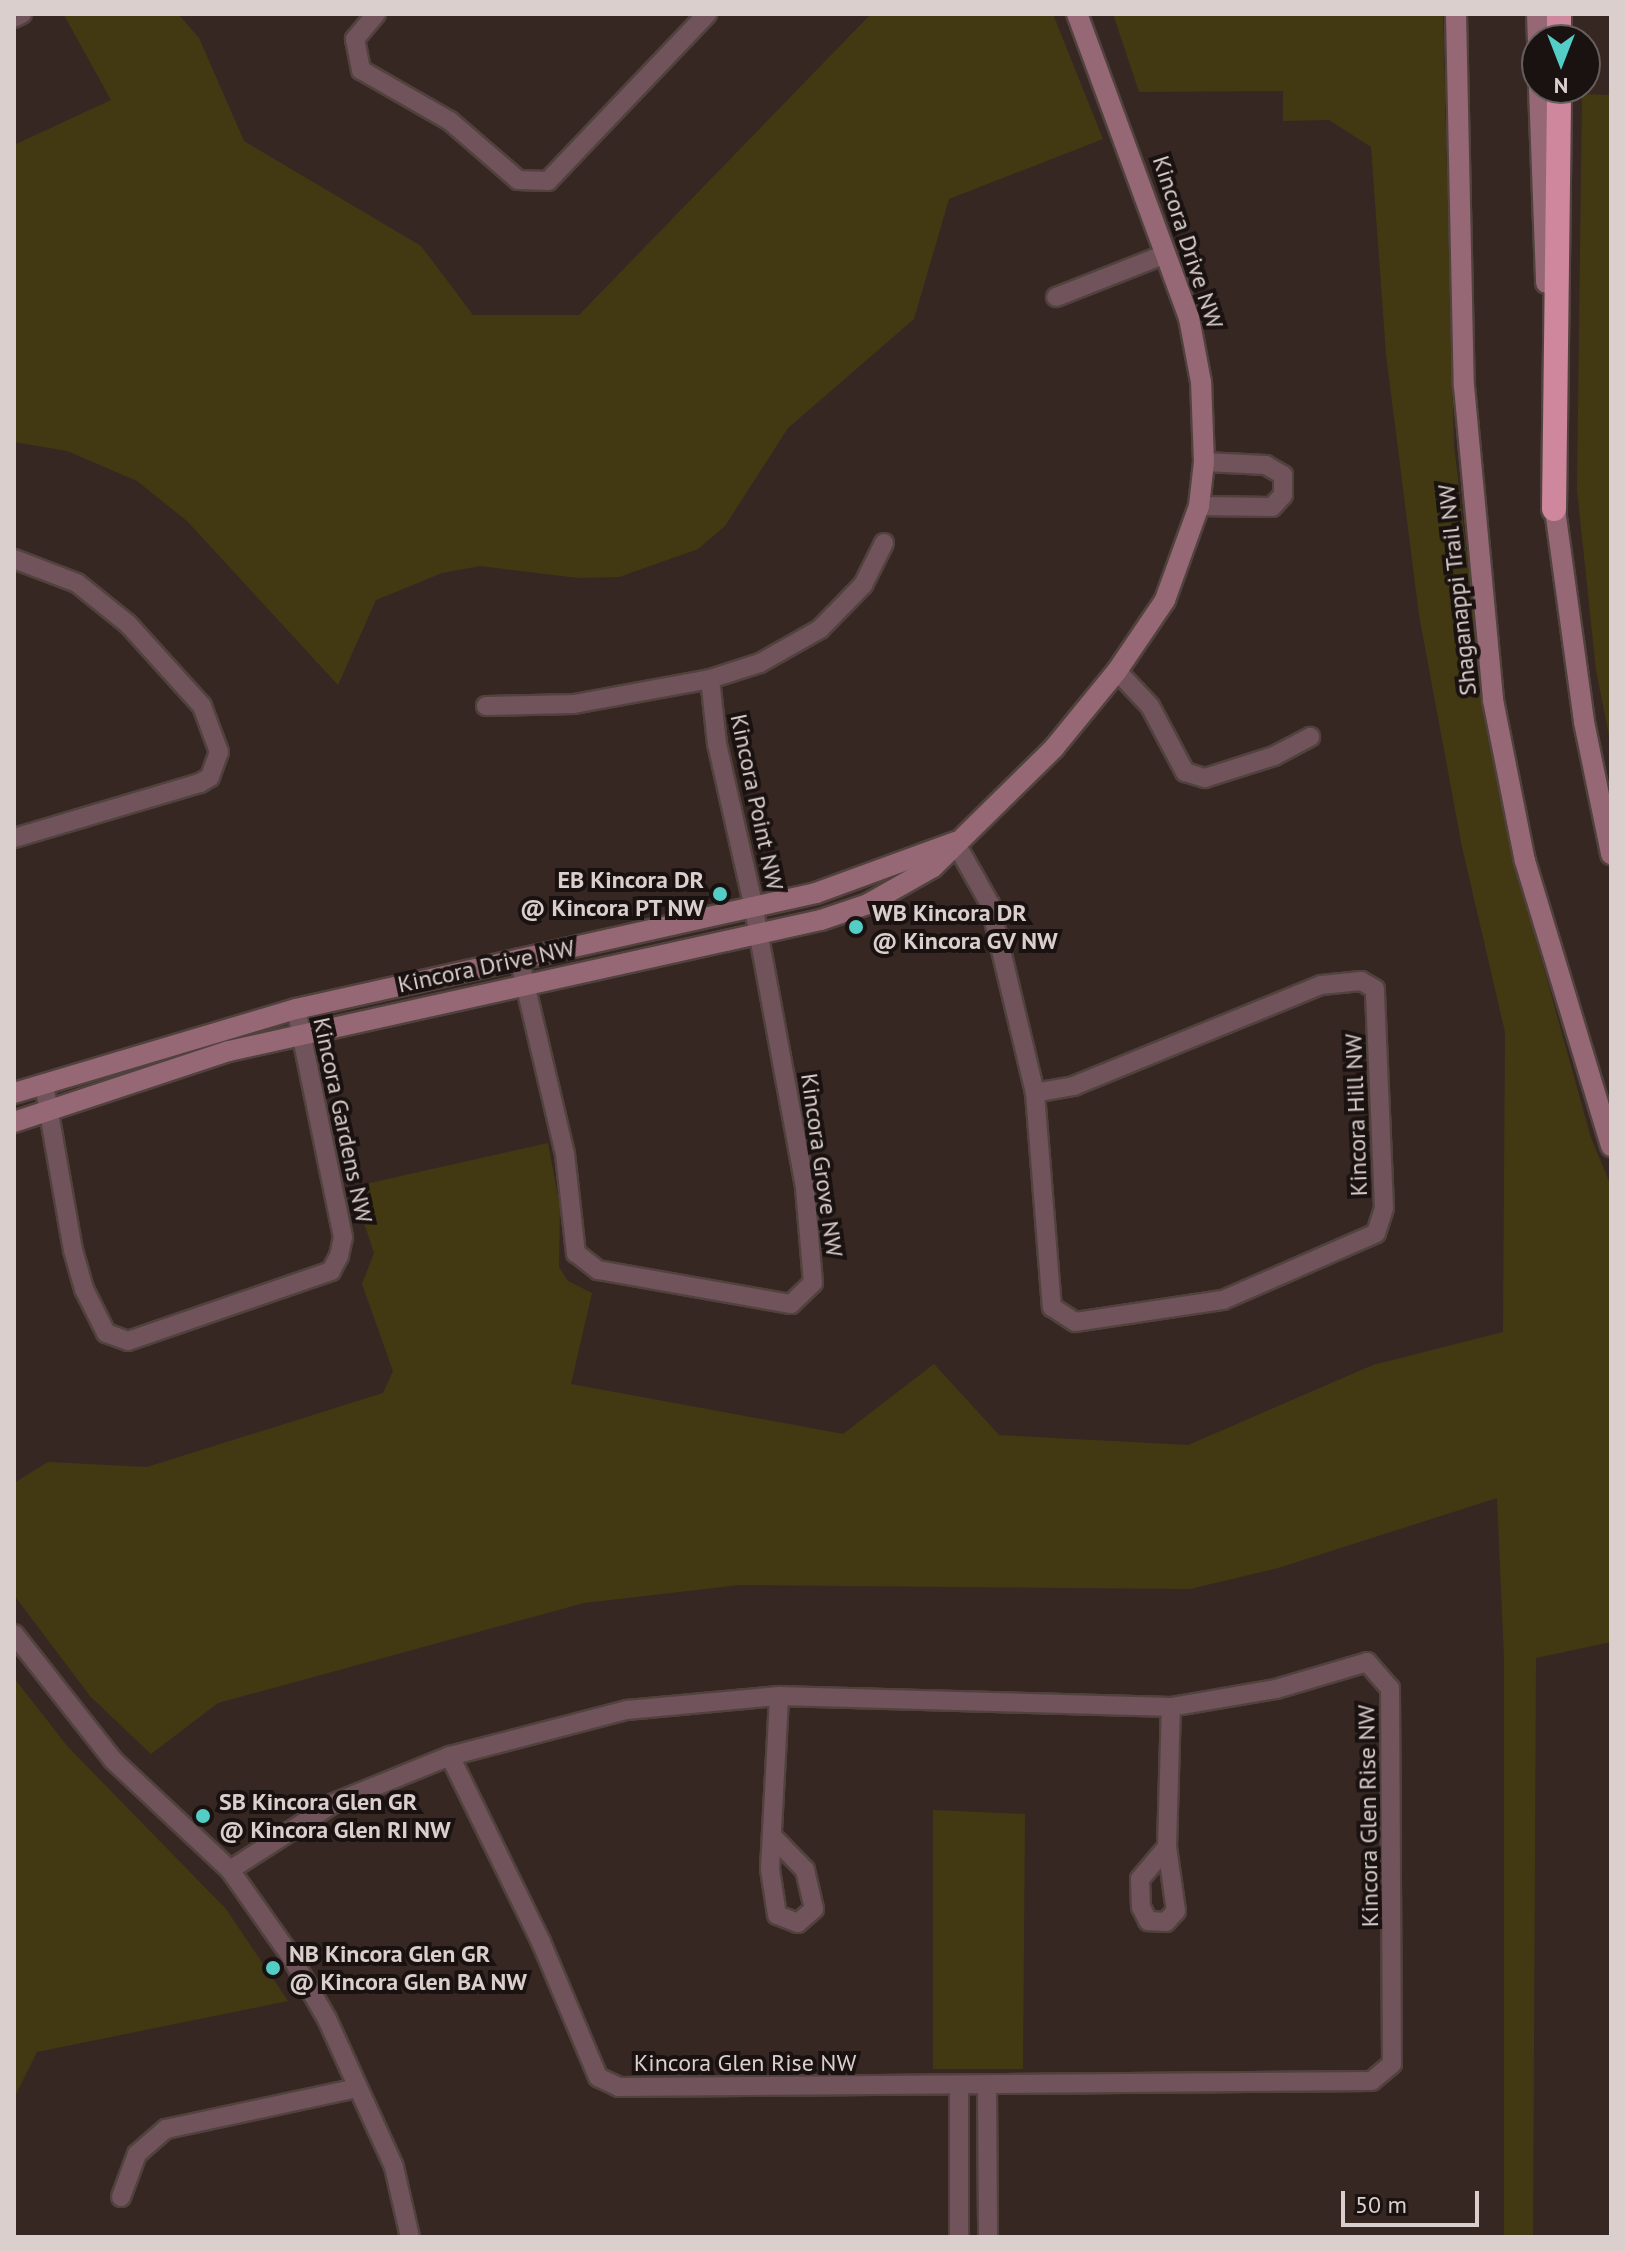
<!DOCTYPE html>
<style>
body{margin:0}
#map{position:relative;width:1625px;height:2251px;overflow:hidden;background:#372723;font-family:"PT Sans",sans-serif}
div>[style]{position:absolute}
.green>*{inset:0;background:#423913}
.roads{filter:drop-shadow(2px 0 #51423e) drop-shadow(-2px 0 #51423e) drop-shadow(0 2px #51423e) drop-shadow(0 -2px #51423e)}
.street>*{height:18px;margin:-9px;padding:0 9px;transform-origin:9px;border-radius:9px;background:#70535b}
.secondary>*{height:20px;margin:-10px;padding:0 10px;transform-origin:10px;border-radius:10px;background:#966875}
.highway>*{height:24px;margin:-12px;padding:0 12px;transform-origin:12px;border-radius:12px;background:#ce879c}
.dots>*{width:22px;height:22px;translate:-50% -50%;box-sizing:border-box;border:4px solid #191210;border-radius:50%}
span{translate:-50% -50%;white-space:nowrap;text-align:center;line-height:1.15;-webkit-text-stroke:8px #191210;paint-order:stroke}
.street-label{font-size:24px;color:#dacfcd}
.poi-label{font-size:24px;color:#dacfcd;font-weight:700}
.right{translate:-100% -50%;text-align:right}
.left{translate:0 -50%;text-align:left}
.frame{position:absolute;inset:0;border:16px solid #dacfcd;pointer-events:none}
.north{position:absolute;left:1521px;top:24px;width:80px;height:80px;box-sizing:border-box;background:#191210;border:2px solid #665e5c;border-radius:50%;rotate:180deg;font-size:22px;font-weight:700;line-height:32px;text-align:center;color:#dacfcd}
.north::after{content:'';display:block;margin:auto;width:28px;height:36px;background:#54cdc7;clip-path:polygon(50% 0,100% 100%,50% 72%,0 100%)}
.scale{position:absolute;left:1341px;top:2191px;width:138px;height:36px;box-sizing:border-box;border:4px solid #dacfcd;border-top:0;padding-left:10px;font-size:24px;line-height:28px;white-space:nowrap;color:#dacfcd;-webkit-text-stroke:6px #191210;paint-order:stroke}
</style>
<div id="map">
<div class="green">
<div style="clip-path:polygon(178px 14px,199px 38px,244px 141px,421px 246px,473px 315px,579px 315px,871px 14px,1053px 14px,1103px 139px,949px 199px,914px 319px,788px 428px,725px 526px,698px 549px,619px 577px,579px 578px,480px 566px,442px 573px,376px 600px,338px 685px,187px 521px,137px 481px,67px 451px,14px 442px,14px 145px,111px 100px,64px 15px)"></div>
<div style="clip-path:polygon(1113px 14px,1443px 14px,1454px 446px,1475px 620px,1526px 904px,1591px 1138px,1611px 1186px,1611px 1642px,1536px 1658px,1533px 2237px,1504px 2237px,1504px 1659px,1497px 1498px,1278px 1568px,1190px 1589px,740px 1585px,584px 1603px,218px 1703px,151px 1754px,90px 1696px,14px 1595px,14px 1483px,48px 1462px,147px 1467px,383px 1393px,393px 1371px,362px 1284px,374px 1253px,352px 1187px,548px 1143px,560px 1207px,559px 1267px,568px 1281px,592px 1293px,571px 1384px,843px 1434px,934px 1364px,999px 1435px,1188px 1445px,1373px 1365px,1503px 1332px,1505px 1032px,1462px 847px,1419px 615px,1386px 354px,1371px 147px,1329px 120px,1283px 121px,1283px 91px,1139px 92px)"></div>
<div style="clip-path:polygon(1582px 94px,1611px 95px,1611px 746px,1596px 670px,1577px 490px)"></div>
<div style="clip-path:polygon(14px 1678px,68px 1747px,226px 1909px,288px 2001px,37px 2052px,14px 2098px)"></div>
<div style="clip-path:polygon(933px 1810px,1025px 1814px,1023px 2069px,933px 2069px)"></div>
</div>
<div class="roads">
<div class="street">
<div style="left:376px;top:14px;width:33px;rotate:130deg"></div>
<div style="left:355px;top:39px;width:32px;rotate:79deg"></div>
<div style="left:361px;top:70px;width:103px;rotate:29.8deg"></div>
<div style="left:450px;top:121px;width:90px;rotate:40.9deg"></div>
<div style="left:518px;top:180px;width:30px;rotate:2deg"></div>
<div style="left:548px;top:181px;width:231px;rotate:-46.4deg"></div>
<div style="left:14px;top:18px;width:9px;rotate:-27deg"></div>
<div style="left:1056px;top:297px;width:118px;rotate:-21.4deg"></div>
<div style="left:1199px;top:506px;width:73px;rotate:0.8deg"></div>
<div style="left:1272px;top:507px;width:16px;rotate:-47deg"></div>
<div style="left:1283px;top:495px;width:20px;rotate:-90deg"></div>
<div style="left:1283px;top:475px;width:20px;rotate:-150deg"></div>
<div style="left:1266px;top:465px;width:62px;rotate:-177.2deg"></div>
<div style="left:14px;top:559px;width:67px;rotate:20.9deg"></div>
<div style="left:77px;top:583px;width:65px;rotate:38.8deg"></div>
<div style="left:128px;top:624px;width:110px;rotate:47.9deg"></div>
<div style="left:202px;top:706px;width:49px;rotate:69.7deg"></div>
<div style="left:219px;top:752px;width:27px;rotate:110deg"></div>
<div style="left:210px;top:777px;width:12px;rotate:149deg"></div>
<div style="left:200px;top:783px;width:194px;rotate:163.5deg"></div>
<div style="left:1117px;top:671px;width:48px;rotate:46.7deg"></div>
<div style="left:1150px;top:706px;width:75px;rotate:62.1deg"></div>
<div style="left:1185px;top:772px;width:21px;rotate:17deg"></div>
<div style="left:1205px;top:778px;width:72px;rotate:-17.7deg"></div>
<div style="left:1274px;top:756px;width:41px;rotate:-27.8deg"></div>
<div style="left:486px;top:706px;width:88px;rotate:-1.3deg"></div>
<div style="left:574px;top:704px;width:138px;rotate:-10.4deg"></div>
<div style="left:710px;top:679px;width:52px;rotate:-17.7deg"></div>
<div style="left:760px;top:663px;width:69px;rotate:-29.5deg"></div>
<div style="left:820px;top:629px;width:62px;rotate:-45.7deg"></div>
<div style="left:863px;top:585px;width:47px;rotate:-63.4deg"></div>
<div style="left:955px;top:842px;width:71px;rotate:60.6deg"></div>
<div style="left:990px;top:904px;width:194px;rotate:76.6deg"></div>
<div style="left:1035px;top:1093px;width:215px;rotate:85.5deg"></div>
<div style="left:1052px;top:1307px;width:27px;rotate:33deg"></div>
<div style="left:1075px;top:1322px;width:150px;rotate:-8.5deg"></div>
<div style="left:1223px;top:1300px;width:167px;rotate:-23.6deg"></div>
<div style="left:1376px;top:1233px;width:26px;rotate:-72deg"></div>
<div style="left:1384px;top:1208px;width:219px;rotate:-92.4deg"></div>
<div style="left:1375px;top:989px;width:16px;rotate:-150deg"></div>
<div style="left:1361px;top:981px;width:40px;rotate:174.3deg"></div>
<div style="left:1321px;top:985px;width:267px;rotate:157.8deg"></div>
<div style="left:1074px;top:1086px;width:40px;rotate:170deg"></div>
<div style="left:519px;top:958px;width:201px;rotate:76.8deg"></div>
<div style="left:565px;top:1154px;width:100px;rotate:83.7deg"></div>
<div style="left:576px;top:1253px;width:28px;rotate:38deg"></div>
<div style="left:598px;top:1270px;width:196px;rotate:10deg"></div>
<div style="left:791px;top:1304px;width:30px;rotate:-44deg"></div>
<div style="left:813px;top:1283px;width:96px;rotate:-94.8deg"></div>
<div style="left:805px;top:1187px;width:284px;rotate:-100.4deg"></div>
<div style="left:754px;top:908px;width:168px;rotate:-102.7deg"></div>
<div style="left:717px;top:744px;width:65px;rotate:-96.1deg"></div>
<div style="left:44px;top:1084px;width:169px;rotate:80.1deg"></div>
<div style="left:73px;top:1250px;width:41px;rotate:74.2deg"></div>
<div style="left:84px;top:1289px;width:49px;rotate:63.4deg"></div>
<div style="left:106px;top:1333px;width:23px;rotate:20deg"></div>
<div style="left:128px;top:1341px;width:215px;rotate:-19deg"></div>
<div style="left:331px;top:1271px;width:17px;rotate:-62deg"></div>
<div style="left:339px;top:1256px;width:19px;rotate:-78deg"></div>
<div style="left:343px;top:1237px;width:233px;rotate:-101.6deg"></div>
<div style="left:14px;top:1634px;width:160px;rotate:51.8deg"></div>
<div style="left:113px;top:1760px;width:161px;rotate:43.2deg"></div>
<div style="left:230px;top:1870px;width:104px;rotate:54.8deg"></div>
<div style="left:290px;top:1955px;width:74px;rotate:60deg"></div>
<div style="left:327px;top:2019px;width:162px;rotate:65.6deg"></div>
<div style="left:394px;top:2167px;width:72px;rotate:77.1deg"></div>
<div style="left:775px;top:1839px;width:43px;rotate:45.9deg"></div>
<div style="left:805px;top:1870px;width:40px;rotate:77deg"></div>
<div style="left:814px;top:1909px;width:21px;rotate:139deg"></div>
<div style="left:798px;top:1923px;width:22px;rotate:-159deg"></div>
<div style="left:777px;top:1915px;width:47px;rotate:-98.7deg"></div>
<div style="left:770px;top:1869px;width:173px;rotate:-87deg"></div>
<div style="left:1167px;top:1847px;width:42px;rotate:130.2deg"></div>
<div style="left:1140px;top:1879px;width:28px;rotate:88deg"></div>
<div style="left:1141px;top:1907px;width:16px;rotate:63deg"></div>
<div style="left:1148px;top:1921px;width:18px;rotate:3deg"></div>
<div style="left:1166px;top:1922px;width:15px;rotate:-48deg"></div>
<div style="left:1176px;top:1911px;width:65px;rotate:-98deg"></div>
<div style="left:1167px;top:1847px;width:140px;rotate:-88.4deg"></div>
<div style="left:230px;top:1870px;width:124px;rotate:-32.8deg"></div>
<div style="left:334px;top:1803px;width:125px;rotate:-22.1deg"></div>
<div style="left:450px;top:1756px;width:183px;rotate:-14.6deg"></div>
<div style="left:627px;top:1710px;width:153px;rotate:-5.3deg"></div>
<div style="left:779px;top:1696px;width:392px;rotate:1.6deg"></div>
<div style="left:1171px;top:1707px;width:107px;rotate:-9.7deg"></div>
<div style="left:1276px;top:1689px;width:95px;rotate:-16.5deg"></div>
<div style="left:1367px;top:1662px;width:35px;rotate:49deg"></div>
<div style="left:1390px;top:1688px;width:376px;rotate:89.7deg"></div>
<div style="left:1392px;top:2064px;width:26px;rotate:140deg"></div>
<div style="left:1372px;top:2081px;width:753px;rotate:179.54deg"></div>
<div style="left:619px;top:2087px;width:23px;rotate:-155deg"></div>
<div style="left:598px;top:2077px;width:147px;rotate:-112.9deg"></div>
<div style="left:541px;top:1942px;width:207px;rotate:-116.1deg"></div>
<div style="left:987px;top:2086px;width:151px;rotate:89.6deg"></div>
<div style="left:121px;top:2197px;width:46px;rotate:-69.6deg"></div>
<div style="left:137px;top:2154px;width:38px;rotate:-41deg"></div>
<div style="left:166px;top:2129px;width:196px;rotate:-12.1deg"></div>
<div style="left:959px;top:2237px;width:150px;rotate:-90deg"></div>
</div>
<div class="secondary">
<div style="left:1456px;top:14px;width:372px;rotate:88.8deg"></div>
<div style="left:1464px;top:386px;width:315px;rotate:84.7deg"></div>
<div style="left:1493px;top:700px;width:164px;rotate:78.8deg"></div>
<div style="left:1525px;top:861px;width:298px;rotate:73.2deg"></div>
<div style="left:1537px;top:14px;width:26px;rotate:88deg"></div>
<div style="left:1539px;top:88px;width:195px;rotate:87.9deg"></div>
<div style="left:1553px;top:495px;width:229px;rotate:82.2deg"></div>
<div style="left:1584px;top:722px;width:135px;rotate:78.4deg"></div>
<div style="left:14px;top:1093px;width:294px;rotate:-16.6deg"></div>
<div style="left:296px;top:1009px;width:533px;rotate:-12.58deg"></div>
<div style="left:816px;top:893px;width:148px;rotate:-20.1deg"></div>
<div style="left:14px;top:1122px;width:226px;rotate:-18.3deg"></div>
<div style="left:229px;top:1051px;width:606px;rotate:-12.48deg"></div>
<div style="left:821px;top:920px;width:50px;rotate:-18.8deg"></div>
<div style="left:868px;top:904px;width:75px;rotate:-29.6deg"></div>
<div style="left:933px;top:867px;width:170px;rotate:-44.5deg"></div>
<div style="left:1054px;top:748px;width:99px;rotate:-50.7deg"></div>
<div style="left:1117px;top:671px;width:86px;rotate:-55.9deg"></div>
<div style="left:1165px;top:600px;width:100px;rotate:-70.1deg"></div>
<div style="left:1199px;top:506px;width:44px;rotate:-83.5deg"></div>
<div style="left:1204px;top:462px;width:80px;rotate:-92.1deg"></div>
<div style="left:1201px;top:382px;width:65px;rotate:-100.6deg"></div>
<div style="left:1189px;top:318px;width:324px;rotate:-110.2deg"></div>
</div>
<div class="highway">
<div style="left:1559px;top:40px;width:26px;rotate:-90deg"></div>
<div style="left:1554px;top:509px;width:421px;rotate:-89.3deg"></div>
</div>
</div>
<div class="dots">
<div style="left:720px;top:894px;background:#54cdc7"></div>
<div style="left:856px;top:927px;background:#54cdc7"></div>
<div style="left:203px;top:1816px;background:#54cdc7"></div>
<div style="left:273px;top:1968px;background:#54cdc7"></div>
</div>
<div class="street-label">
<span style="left:1188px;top:242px;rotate:72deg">Kincora Drive NW</span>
<span style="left:1457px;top:590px;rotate:-96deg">Shaganappi Trail NW</span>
<span style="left:757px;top:802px;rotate:78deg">Kincora Point NW</span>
<span style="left:486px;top:966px;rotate:-12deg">Kincora Drive NW</span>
<span style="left:1356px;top:1115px;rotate:-92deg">Kincora Hill NW</span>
<span style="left:343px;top:1120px;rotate:78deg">Kincora Gardens NW</span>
<span style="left:822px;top:1165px;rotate:82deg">Kincora Grove NW</span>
<span style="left:1368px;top:1816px;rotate:-91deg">Kincora Glen Rise NW</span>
<span style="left:745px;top:2063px">Kincora Glen Rise NW</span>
</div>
<div class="poi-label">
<span class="right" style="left:704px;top:894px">EB Kincora DR<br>@ Kincora PT NW</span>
<span class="left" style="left:872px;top:927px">WB Kincora DR<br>@ Kincora GV NW</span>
<span class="left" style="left:219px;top:1816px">SB Kincora Glen GR<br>@ Kincora Glen RI NW</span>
<span class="left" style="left:289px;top:1968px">NB Kincora Glen GR<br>@ Kincora Glen BA NW</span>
</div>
<div class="frame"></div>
<div class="north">N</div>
<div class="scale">50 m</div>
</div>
